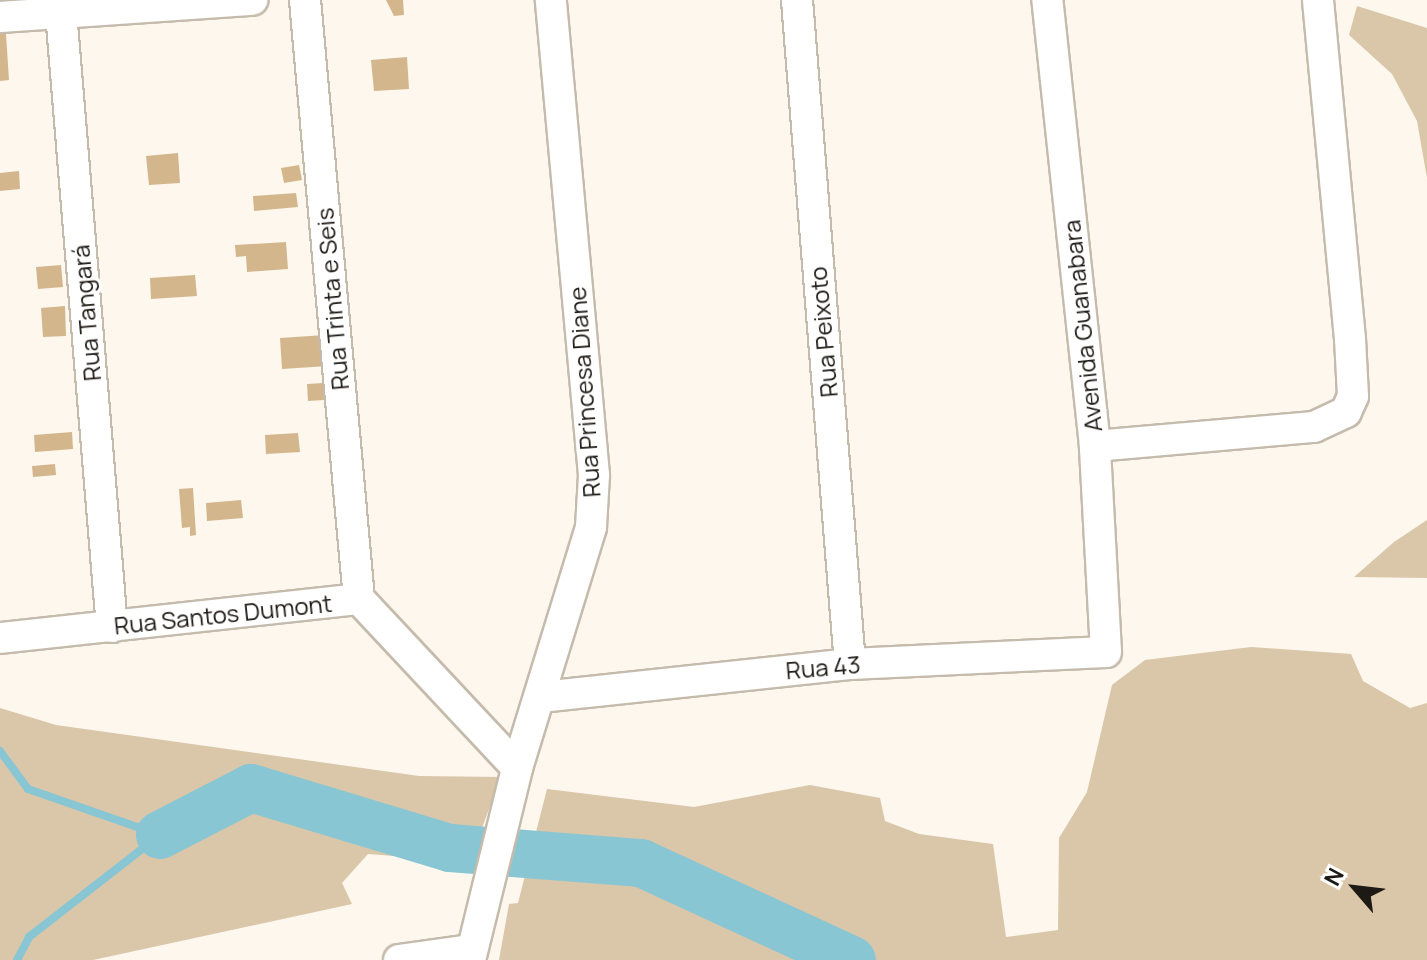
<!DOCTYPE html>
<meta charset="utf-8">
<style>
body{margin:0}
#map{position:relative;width:1427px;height:960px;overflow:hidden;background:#fdf7ee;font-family:Manrope,sans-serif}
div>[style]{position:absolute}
.green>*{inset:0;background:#dac6a8}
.stream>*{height:8px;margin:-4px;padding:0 4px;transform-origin:4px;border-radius:4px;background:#88c6d4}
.river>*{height:48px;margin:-24px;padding:0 24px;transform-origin:24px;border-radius:24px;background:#88c6d4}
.building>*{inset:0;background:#d3b68c}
.roads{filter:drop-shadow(2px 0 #c5bbac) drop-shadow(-2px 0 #c5bbac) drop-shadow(0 2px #c5bbac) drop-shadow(0 -2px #c5bbac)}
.minor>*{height:30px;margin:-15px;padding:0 15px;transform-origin:15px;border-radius:15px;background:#fff}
span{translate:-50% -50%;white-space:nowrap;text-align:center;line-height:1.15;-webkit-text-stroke:7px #fff;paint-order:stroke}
.street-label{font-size:24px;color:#1d1914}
.north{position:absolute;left:1315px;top:848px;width:80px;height:80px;-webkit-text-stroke:6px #fff;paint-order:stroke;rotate:298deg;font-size:22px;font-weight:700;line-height:32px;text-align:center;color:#1d1914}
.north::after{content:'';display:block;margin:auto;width:28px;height:36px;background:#1d1914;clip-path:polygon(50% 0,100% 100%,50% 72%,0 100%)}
</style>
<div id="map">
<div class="green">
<div style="clip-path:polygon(1357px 6px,1427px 28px,1427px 178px,1417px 121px,1392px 74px,1349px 35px)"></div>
<div style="clip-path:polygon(1427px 520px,1427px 578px,1354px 577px,1394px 542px)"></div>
<div style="clip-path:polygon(1251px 647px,1351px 654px,1363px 681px,1410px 708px,1427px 703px,1427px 960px,499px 960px,509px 904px,518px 903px,547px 789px,694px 807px,810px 785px,880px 798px,885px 821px,919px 834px,993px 844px,1006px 937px,1058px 930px,1059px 838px,1087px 792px,1112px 685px,1145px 660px)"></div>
<div style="clip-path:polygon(0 708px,56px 725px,419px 776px,501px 777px,479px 836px,434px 859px,368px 854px,342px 883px,352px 904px,93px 960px,0 960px)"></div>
</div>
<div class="stream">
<div style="left:0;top:751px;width:47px;rotate:53.6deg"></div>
<div style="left:28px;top:789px;width:140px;rotate:19.2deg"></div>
<div style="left:17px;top:960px;width:26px;rotate:-62deg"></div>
<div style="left:29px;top:937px;width:166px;rotate:-37.9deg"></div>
</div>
<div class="river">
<div style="left:160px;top:835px;width:102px;rotate:-27.3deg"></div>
<div style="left:251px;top:788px;width:208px;rotate:16.8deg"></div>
<div style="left:450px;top:848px;width:192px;rotate:4.5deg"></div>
<div style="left:641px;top:863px;width:232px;rotate:24.7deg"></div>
</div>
<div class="building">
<div style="clip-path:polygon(386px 0,403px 0,404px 15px,394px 16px)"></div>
<div style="clip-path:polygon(0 34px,6px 34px,9px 80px,0 81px)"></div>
<div style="clip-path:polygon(407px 57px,409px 89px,374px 91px,371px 60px)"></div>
<div style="clip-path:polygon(178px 153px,180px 183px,149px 185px,146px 156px)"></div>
<div style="clip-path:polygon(299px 165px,302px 180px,284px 183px,281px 168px)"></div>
<div style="clip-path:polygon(19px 171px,20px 189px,0 191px,0 173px)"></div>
<div style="clip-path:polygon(296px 193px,298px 207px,254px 211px,253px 196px)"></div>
<div style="clip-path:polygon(286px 242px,288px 269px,247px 272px,246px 256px,236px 257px,235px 245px)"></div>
<div style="clip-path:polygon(61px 265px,63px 287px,38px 289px,36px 267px)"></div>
<div style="clip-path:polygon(195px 275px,197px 296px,151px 299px,150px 278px)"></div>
<div style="clip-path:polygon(65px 306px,66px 336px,43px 337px,41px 308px)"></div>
<div style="clip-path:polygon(325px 335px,328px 366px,282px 369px,280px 338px)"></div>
<div style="clip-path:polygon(323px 383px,324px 400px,308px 401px,307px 384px)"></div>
<div style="clip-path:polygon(72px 432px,73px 449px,35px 452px,34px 435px)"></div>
<div style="clip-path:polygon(298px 433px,300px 452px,266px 454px,265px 435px)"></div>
<div style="clip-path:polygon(55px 464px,56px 475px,33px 477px,32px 466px)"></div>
<div style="clip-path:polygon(193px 488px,196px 535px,190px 536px,190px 527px,182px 528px,179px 489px)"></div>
<div style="clip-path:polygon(241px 500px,243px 518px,207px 521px,206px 503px)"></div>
</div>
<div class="roads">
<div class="minor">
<div style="left:60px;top:0;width:629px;rotate:85.26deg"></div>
<div style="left:305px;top:0;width:601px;rotate:84.85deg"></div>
<div style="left:797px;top:0;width:666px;rotate:85.44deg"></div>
<div style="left:0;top:17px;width:253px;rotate:-3.9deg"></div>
<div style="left:1095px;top:446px;width:220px;rotate:-5deg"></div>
<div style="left:1314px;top:427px;width:35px;rotate:-25deg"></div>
<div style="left:1346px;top:412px;width:17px;rotate:-66deg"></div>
<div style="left:1353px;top:396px;width:57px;rotate:-93deg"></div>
<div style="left:1350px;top:339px;width:341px;rotate:-95.4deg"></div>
<div style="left:0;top:638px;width:361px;rotate:-6.2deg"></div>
<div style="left:359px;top:599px;width:231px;rotate:46.9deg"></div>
<div style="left:541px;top:697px;width:311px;rotate:-6.1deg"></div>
<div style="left:850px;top:664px;width:256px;rotate:-2.7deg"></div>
<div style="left:1106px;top:652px;width:206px;rotate:-93.1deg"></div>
<div style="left:1095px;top:446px;width:449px;rotate:-96.1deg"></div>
<div style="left:399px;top:960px;width:73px;rotate:-7.9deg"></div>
<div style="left:470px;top:960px;width:198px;rotate:-76.2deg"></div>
<div style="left:517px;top:768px;width:252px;rotate:-72.9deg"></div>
<div style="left:591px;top:527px;width:52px;rotate:-86.7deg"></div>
<div style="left:594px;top:475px;width:477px;rotate:-95.2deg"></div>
</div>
</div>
<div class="street-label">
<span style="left:332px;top:299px;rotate:-95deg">Rua Trinta e Seis</span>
<span style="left:86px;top:313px;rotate:-95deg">Rua Tangará</span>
<span style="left:1082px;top:326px;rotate:-96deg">Avenida Guanabara</span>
<span style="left:823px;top:332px;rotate:-95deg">Rua Peixoto</span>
<span style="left:584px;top:392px;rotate:-94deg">Rua Princesa Diane</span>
<span style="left:223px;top:614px;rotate:-6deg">Rua Santos Dumont</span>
<span style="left:823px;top:667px;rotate:-5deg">Rua 43</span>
</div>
<div class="north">N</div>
</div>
